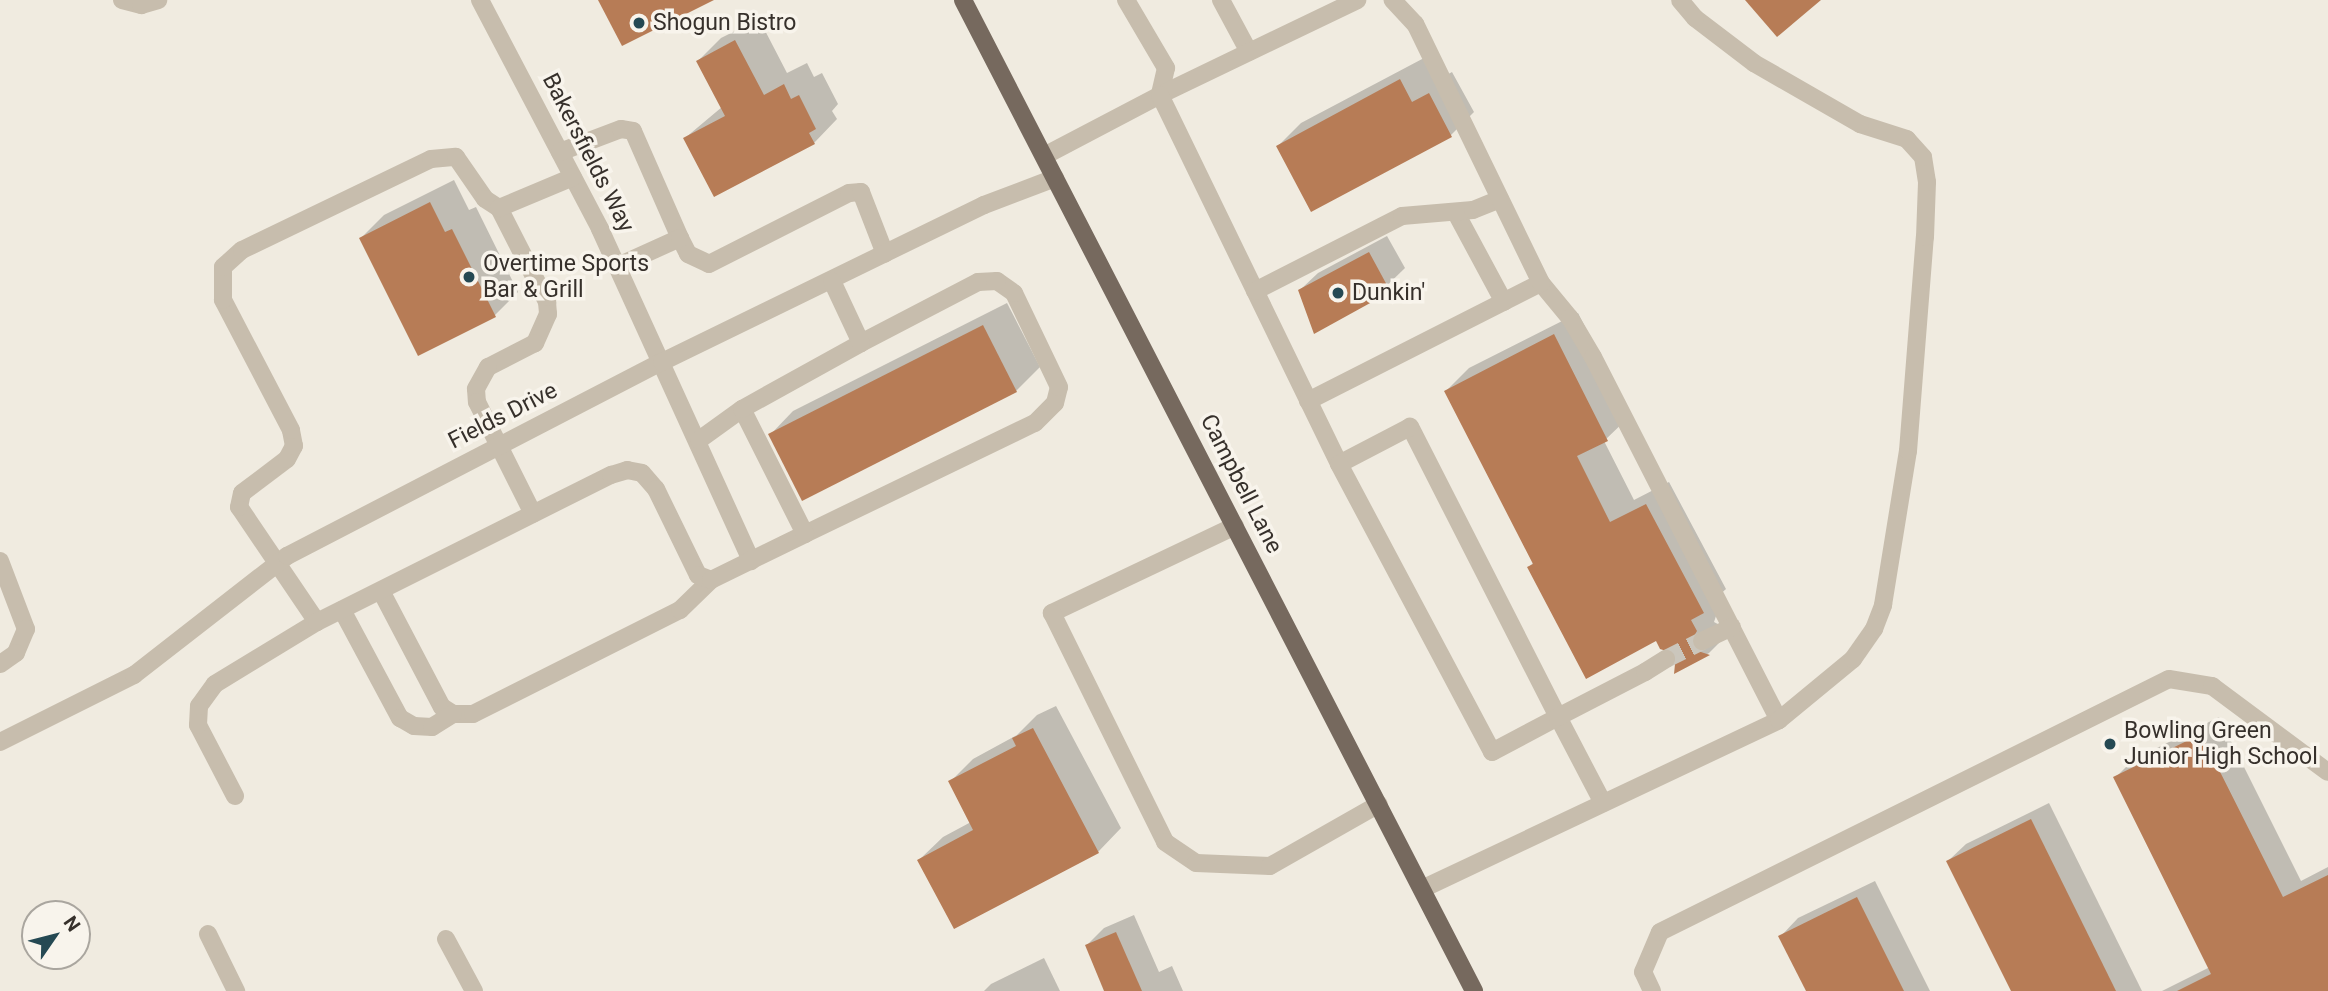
<!DOCTYPE html>
<style>
body{margin:0}
#map{position:relative;width:2328px;height:991px;overflow:hidden;background:#f0ebe0;font-family:Roboto,sans-serif}
div>[style]{position:absolute}
.shadow>*{inset:0;background:#0003}
.building>*{inset:0;background:#b77c56}
.minor-tunnel>*{height:18px;margin-top:-9px;transform-origin:0;background:repeating-linear-gradient(90deg,#cbc6bc 0 18px,transparent 0 27px)}
.minor>*{height:18px;margin:-9px;padding:0 9px;transform-origin:9px;border-radius:9px;background:#c7bdad}
.major>*{height:18px;margin:-9px;padding:0 9px;transform-origin:9px;border-radius:9px;background:#76695e}
.dots>*{width:19px;height:19px;translate:-50% -50%;box-sizing:border-box;border:4px solid #f8f4ec;border-radius:50%}
span{translate:-50% -50%;white-space:nowrap;text-align:center;line-height:1.15;-webkit-text-stroke:7px #f8f4ec;paint-order:stroke}
.poi-label{font-size:23px;color:#36302b}
.left{translate:0 -50%;text-align:left}
.street-label{font-size:23px;color:#36302b}
.north{position:absolute;left:21px;top:900px;width:70px;height:70px;box-sizing:border-box;background:#f8f4ec;border:2px solid #aaa69f;border-radius:50%;rotate:55deg;font-size:19px;font-weight:700;line-height:28px;text-align:center;color:#36302b}
.north::after{content:'';display:block;margin:auto;width:24px;height:32px;background:#254953;clip-path:polygon(50% 0,100% 100%,50% 72%,0 100%)}
</style>
<div id="map">
<div class="shadow">
<div style="clip-path:polygon(759px 19px,787px 73px,807px 63px,814px 77px,822px 73px,838px 104px,832px 111px,837px 119px,814px 143px,685px 138px,722px 107px,698px 61px,721px 38px)"></div>
<div style="clip-path:polygon(1424px 58px,1436px 81px,1452px 72px,1474px 112px,1451px 135px,1312px 210px,1278px 146px,1301px 123px)"></div>
<div style="clip-path:polygon(454px 180px,469px 210px,476px 207px,518px 292px,495px 315px,419px 353px,361px 238px,384px 215px)"></div>
<div style="clip-path:polygon(1387px 236px,1405px 268px,1371px 301px,1300px 290px,1318px 273px)"></div>
<div style="clip-path:polygon(1007px 303px,1040px 367px,1016px 391px,803px 499px,770px 435px,793px 411px)"></div>
<div style="clip-path:polygon(1578px 313px,1630px 416px,1604px 441px,1634px 500px,1669px 482px,1726px 589px,1715px 599px,1719px 607px,1714px 622px,1731px 631px,1709px 653px,1676px 671px,1678px 652px,1529px 567px,1534px 562px,1446px 391px,1469px 368px)"></div>
<div style="clip-path:polygon(1056px 706px,1121px 828px,1098px 852px,919px 860px,943px 837px,971px 822px,950px 782px,973px 759px,1017px 735px,1037px 715px)"></div>
<div style="clip-path:polygon(2219px 717px,2301px 881px,2328px 867px,2328px 991px,2162px 991px,2210px 967px,2115px 778px,2133px 760px)"></div>
<div style="clip-path:polygon(2049px 803px,2142px 991px,2013px 991px,1948px 861px,1966px 844px)"></div>
<div style="clip-path:polygon(1875px 881px,1930px 991px,1808px 991px,1781px 936px,1798px 918px)"></div>
<div style="clip-path:polygon(1134px 915px,1159px 972px,1172px 966px,1183px 991px,1106px 991px,1087px 945px,1104px 928px)"></div>
<div style="clip-path:polygon(1044px 958px,1060px 991px,984px 991px,991px 984px)"></div>
</div>
<div class="building">
<div style="clip-path:polygon(598px 0,714px 0,622px 46px)"></div>
<div style="clip-path:polygon(1745px 0,1821px 0,1777px 37px)"></div>
<div style="clip-path:polygon(735px 40px,764px 95px,784px 84px,791px 99px,799px 95px,816px 129px,809px 133px,815px 144px,714px 197px,683px 138px,725px 116px,696px 61px)"></div>
<div style="clip-path:polygon(1400px 79px,1412px 102px,1429px 93px,1452px 137px,1311px 212px,1276px 146px)"></div>
<div style="clip-path:polygon(430px 202px,445px 232px,452px 229px,496px 317px,418px 356px,359px 238px)"></div>
<div style="clip-path:polygon(1369px 252px,1388px 287px,1370px 297px,1372px 302px,1314px 334px,1298px 290px)"></div>
<div style="clip-path:polygon(983px 325px,1017px 392px,802px 501px,768px 434px)"></div>
<div style="clip-path:polygon(1554px 334px,1608px 441px,1577px 456px,1610px 522px,1646px 504px,1704px 613px,1691px 620px,1697px 631px,1691px 641px,1695px 650px,1710px 655px,1674px 674px,1676px 654px,1660px 649px,1656px 641px,1586px 679px,1527px 567px,1533px 564px,1444px 391px)"></div>
<div style="clip-path:polygon(1033px 728px,1099px 853px,954px 929px,917px 860px,973px 830px,948px 781px,1016px 746px,1012px 738px)"></div>
<div style="clip-path:polygon(2201px 734px,2283px 897px,2328px 875px,2328px 991px,2177px 991px,2211px 974px,2113px 777px)"></div>
<div style="clip-path:polygon(2031px 819px,2116px 991px,2011px 991px,1946px 861px)"></div>
<div style="clip-path:polygon(1857px 897px,1904px 991px,1806px 991px,1778px 936px)"></div>
<div style="clip-path:polygon(1116px 932px,1142px 991px,1104px 991px,1085px 945px)"></div>
</div>
<div class="minor-tunnel">
<div style="left:1666px;top:659px;width:40px;rotate:-26.6deg"></div>
</div>
<div class="minor">
<div style="left:122px;top:0;width:20px;rotate:15deg"></div>
<div style="left:141px;top:5px;width:18px;rotate:-16deg"></div>
<div style="left:480px;top:0;width:259px;rotate:62.3deg"></div>
<div style="left:600px;top:229px;width:365px;rotate:65.5deg"></div>
<div style="left:1126px;top:0;width:79px;rotate:59.5deg"></div>
<div style="left:1166px;top:68px;width:28px;rotate:103deg"></div>
<div style="left:1221px;top:0;width:59px;rotate:61.7deg"></div>
<div style="left:1160px;top:95px;width:219px;rotate:-25.7deg"></div>
<div style="left:560px;top:152px;width:65px;rotate:-20.7deg"></div>
<div style="left:621px;top:129px;width:12px;rotate:9deg"></div>
<div style="left:633px;top:131px;width:117px;rotate:66.3deg"></div>
<div style="left:1044px;top:156px;width:131px;rotate:-27.7deg"></div>
<div style="left:1160px;top:95px;width:410px;rotate:64.1deg"></div>
<div style="left:499px;top:208px;width:106px;rotate:62.9deg"></div>
<div style="left:547px;top:302px;width:12px;rotate:85deg"></div>
<div style="left:548px;top:314px;width:32px;rotate:114deg"></div>
<div style="left:535px;top:343px;width:53px;rotate:152.9deg"></div>
<div style="left:488px;top:367px;width:25px;rotate:119deg"></div>
<div style="left:476px;top:389px;width:13px;rotate:86deg"></div>
<div style="left:477px;top:402px;width:125px;rotate:63.4deg"></div>
<div style="left:1456px;top:213px;width:101px;rotate:61.7deg"></div>
<div style="left:618px;top:266px;width:68px;rotate:-24.3deg"></div>
<div style="left:680px;top:238px;width:18px;rotate:63deg"></div>
<div style="left:688px;top:254px;width:23px;rotate:25deg"></div>
<div style="left:709px;top:264px;width:157px;rotate:-26.9deg"></div>
<div style="left:849px;top:193px;width:12px;rotate:-5deg"></div>
<div style="left:861px;top:192px;width:66px;rotate:68.8deg"></div>
<div style="left:1541px;top:283px;width:45px;rotate:50.4deg"></div>
<div style="left:1570px;top:318px;width:45px;rotate:59.5deg"></div>
<div style="left:1593px;top:357px;width:408px;rotate:62.9deg"></div>
<div style="left:1255px;top:291px;width:165px;rotate:-27deg"></div>
<div style="left:1402px;top:216px;width:71px;rotate:-4.8deg"></div>
<div style="left:1473px;top:210px;width:29px;rotate:-22deg"></div>
<div style="left:1308px;top:401px;width:261px;rotate:-26.9deg"></div>
<div style="left:1541px;top:283px;width:288px;rotate:-115.9deg"></div>
<div style="left:1415px;top:24px;width:33px;rotate:-133deg"></div>
<div style="left:699px;top:440px;width:53px;rotate:-35.8deg"></div>
<div style="left:1235px;top:526px;width:203px;rotate:154.6deg"></div>
<div style="left:1052px;top:613px;width:255px;rotate:63.7deg"></div>
<div style="left:1165px;top:842px;width:37px;rotate:34deg"></div>
<div style="left:1196px;top:863px;width:74px;rotate:2.3deg"></div>
<div style="left:1270px;top:866px;width:125px;rotate:-29.6deg"></div>
<div style="left:805px;top:534px;width:255px;rotate:-25.8deg"></div>
<div style="left:1035px;top:423px;width:28px;rotate:-45deg"></div>
<div style="left:1055px;top:403px;width:16px;rotate:-76deg"></div>
<div style="left:1059px;top:387px;width:104px;rotate:-115.6deg"></div>
<div style="left:1014px;top:293px;width:21px;rotate:-145deg"></div>
<div style="left:997px;top:281px;width:19px;rotate:177deg"></div>
<div style="left:978px;top:282px;width:132px;rotate:152.5deg"></div>
<div style="left:0;top:561px;width:73px;rotate:69.1deg"></div>
<div style="left:26px;top:629px;width:26px;rotate:113deg"></div>
<div style="left:16px;top:653px;width:19px;rotate:145deg"></div>
<div style="left:381px;top:591px;width:131px;rotate:62.3deg"></div>
<div style="left:442px;top:707px;width:13px;rotate:32deg"></div>
<div style="left:453px;top:714px;width:20px"></div>
<div style="left:473px;top:714px;width:232px;rotate:-26.7deg"></div>
<div style="left:680px;top:610px;width:43px;rotate:-44.1deg"></div>
<div style="left:342px;top:610px;width:123px;rotate:61.8deg"></div>
<div style="left:400px;top:718px;width:16px;rotate:30deg"></div>
<div style="left:414px;top:726px;width:18px;rotate:3deg"></div>
<div style="left:432px;top:727px;width:25px;rotate:-32deg"></div>
<div style="left:317px;top:622px;width:139px;rotate:-124.1deg"></div>
<div style="left:239px;top:507px;width:14px;rotate:-78deg"></div>
<div style="left:242px;top:493px;width:56px;rotate:-37.1deg"></div>
<div style="left:287px;top:459px;width:15px;rotate:-62deg"></div>
<div style="left:294px;top:446px;width:16px;rotate:-101deg"></div>
<div style="left:291px;top:430px;width:147px;rotate:-117.6deg"></div>
<div style="left:223px;top:300px;width:33px;rotate:-90deg"></div>
<div style="left:223px;top:267px;width:25px;rotate:-42deg"></div>
<div style="left:242px;top:250px;width:210px;rotate:-25.7deg"></div>
<div style="left:431px;top:159px;width:25px;rotate:-5deg"></div>
<div style="left:456px;top:157px;width:51px;rotate:55.4deg"></div>
<div style="left:485px;top:199px;width:17px;rotate:33deg"></div>
<div style="left:499px;top:208px;width:80px;rotate:-22.7deg"></div>
<div style="left:1702px;top:641px;width:33px;rotate:-25deg"></div>
<div style="left:0;top:742px;width:150px;rotate:-26.6deg"></div>
<div style="left:134px;top:675px;width:194px;rotate:-37.9deg"></div>
<div style="left:287px;top:556px;width:422px;rotate:-27.4deg"></div>
<div style="left:662px;top:362px;width:358px;rotate:-26deg"></div>
<div style="left:984px;top:205px;width:76px;rotate:-20.8deg"></div>
<div style="left:235px;top:796px;width:80px;rotate:-117.5deg"></div>
<div style="left:198px;top:725px;width:19px;rotate:-87deg"></div>
<div style="left:199px;top:706px;width:27px;rotate:-54deg"></div>
<div style="left:215px;top:684px;width:119px;rotate:-31.3deg"></div>
<div style="left:317px;top:622px;width:329px;rotate:-26.6deg"></div>
<div style="left:611px;top:475px;width:17px;rotate:-17deg"></div>
<div style="left:627px;top:470px;width:15px;rotate:11deg"></div>
<div style="left:642px;top:473px;width:21px;rotate:49deg"></div>
<div style="left:656px;top:489px;width:96px;rotate:64deg"></div>
<div style="left:698px;top:575px;width:14px;rotate:21deg"></div>
<div style="left:711px;top:580px;width:105px;rotate:-26.1deg"></div>
<div style="left:805px;top:534px;width:140px;rotate:-116.7deg"></div>
<div style="left:742px;top:409px;width:136px;rotate:-29deg"></div>
<div style="left:861px;top:343px;width:68px;rotate:-115.1deg"></div>
<div style="left:1603px;top:803px;width:97px;rotate:-117.6deg"></div>
<div style="left:1558px;top:717px;width:326px;rotate:-117deg"></div>
<div style="left:1410px;top:427px;width:80px;rotate:152.5deg"></div>
<div style="left:1339px;top:464px;width:326px;rotate:62deg"></div>
<div style="left:1492px;top:752px;width:75px;rotate:-27.9deg"></div>
<div style="left:1558px;top:717px;width:98px;rotate:-27.3deg"></div>
<div style="left:1645px;top:672px;width:25px;rotate:-32deg"></div>
<div style="left:1422px;top:889px;width:395px;rotate:-25.3deg"></div>
<div style="left:1779px;top:720px;width:96px;rotate:-39.5deg"></div>
<div style="left:1853px;top:659px;width:37px;rotate:-55deg"></div>
<div style="left:1874px;top:629px;width:26px;rotate:-69deg"></div>
<div style="left:1883px;top:605px;width:156px;rotate:-80.8deg"></div>
<div style="left:1908px;top:451px;width:215px;rotate:-85.5deg"></div>
<div style="left:1925px;top:237px;width:55px;rotate:-87.9deg"></div>
<div style="left:1927px;top:182px;width:25px;rotate:-99deg"></div>
<div style="left:1923px;top:157px;width:24px;rotate:-132deg"></div>
<div style="left:1907px;top:139px;width:49px;rotate:-162.3deg"></div>
<div style="left:1860px;top:124px;width:122px;rotate:-150.1deg"></div>
<div style="left:1754px;top:63px;width:74px;rotate:-142.7deg"></div>
<div style="left:1695px;top:18px;width:23px;rotate:-130deg"></div>
<div style="left:208px;top:934px;width:64px;rotate:63.8deg"></div>
<div style="left:446px;top:939px;width:59px;rotate:61.7deg"></div>
<div style="left:1652px;top:991px;width:21px;rotate:-115deg"></div>
<div style="left:1643px;top:972px;width:43px;rotate:-67deg"></div>
<div style="left:1660px;top:932px;width:568px;rotate:-26.43deg"></div>
<div style="left:2169px;top:679px;width:44px;rotate:9.2deg"></div>
<div style="left:2212px;top:686px;width:144px;rotate:36.6deg"></div>
</div>
<div class="major">
<div style="left:963px;top:0;width:1115px;rotate:62.72deg"></div>
</div>
<div class="dots">
<div style="left:639px;top:23px;background:#254953"></div>
<div style="left:469px;top:277px;background:#254953"></div>
<div style="left:1338px;top:293px;background:#254953"></div>
<div style="left:2110px;top:744px;background:#254953"></div>
</div>
<div class="poi-label">
<span class="left" style="left:653px;top:23px">Shogun Bistro</span>
<span class="left" style="left:483px;top:277px">Overtime Sports<br>Bar &amp; Grill</span>
<span class="left" style="left:1352px;top:293px">Dunkin'</span>
<span class="left" style="left:2124px;top:744px">Bowling Green<br>Junior High School</span>
</div>
<div class="street-label">
<span style="left:588px;top:153px;rotate:63deg">Bakersfields Way</span>
<span style="left:503px;top:416px;rotate:-27deg">Fields Drive</span>
<span style="left:1241px;top:484px;rotate:63deg">Campbell Lane</span>
</div>
<div class="north">N</div>
</div>
